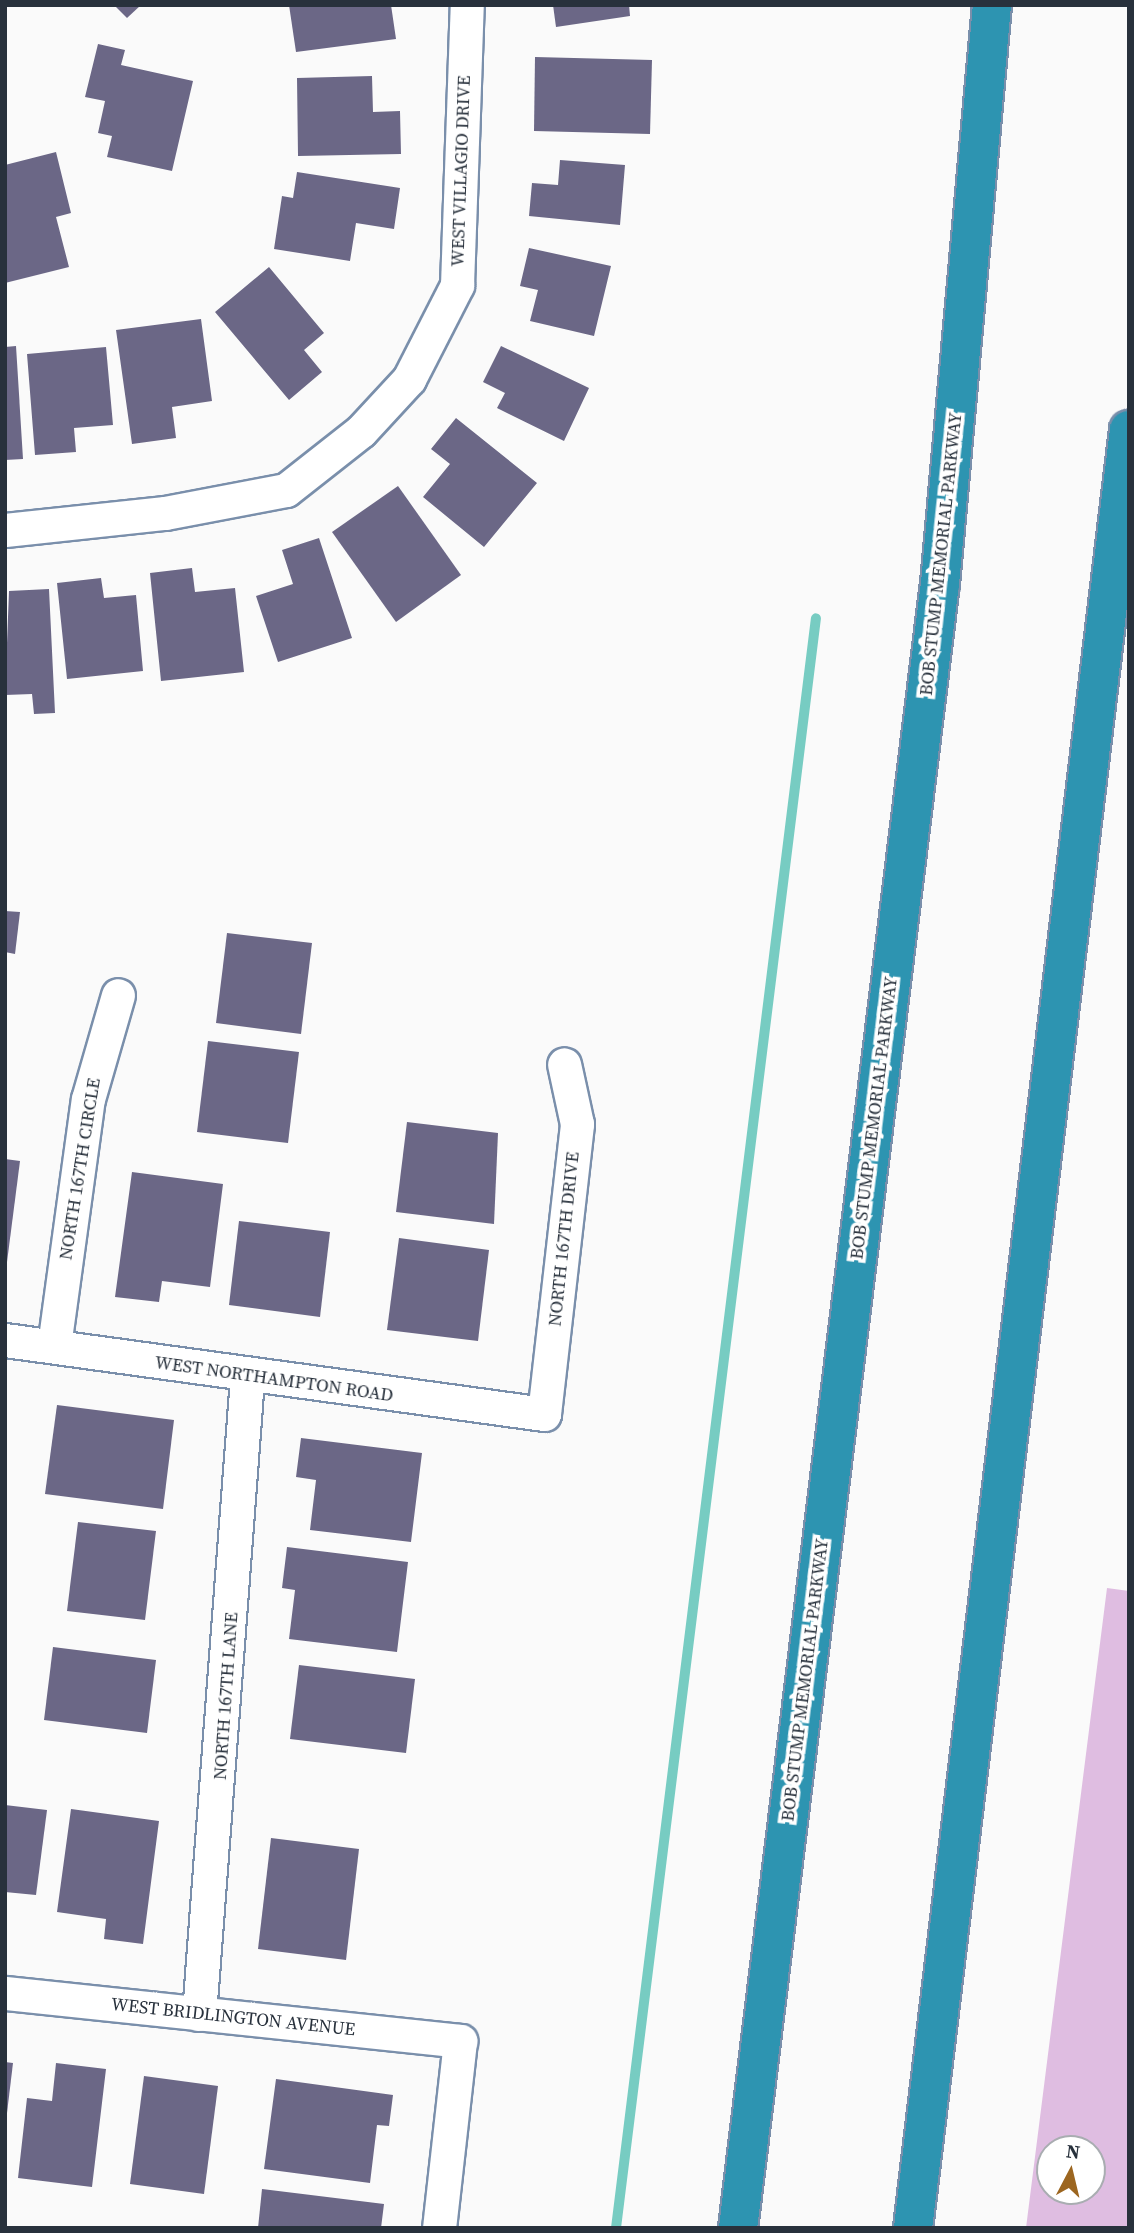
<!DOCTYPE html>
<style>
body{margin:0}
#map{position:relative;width:1134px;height:2233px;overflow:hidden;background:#fafafa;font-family:"Source Serif 4",serif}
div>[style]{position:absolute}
.green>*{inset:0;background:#dfbde1}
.stream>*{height:10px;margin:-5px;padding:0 5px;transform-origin:5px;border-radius:5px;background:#77ccc2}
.building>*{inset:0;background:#6b6786}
.roads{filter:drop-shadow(2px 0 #7a8fab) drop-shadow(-2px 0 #7a8fab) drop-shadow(0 2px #7a8fab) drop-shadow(0 -2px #7a8fab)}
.street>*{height:33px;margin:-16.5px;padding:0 16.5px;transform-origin:16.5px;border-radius:16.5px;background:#fff}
.highway>*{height:38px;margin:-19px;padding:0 19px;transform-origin:19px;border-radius:19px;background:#2d94b1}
span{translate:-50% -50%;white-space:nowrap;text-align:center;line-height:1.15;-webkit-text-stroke:7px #fff;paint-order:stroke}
.street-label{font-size:18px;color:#28313c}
.frame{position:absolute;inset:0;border:7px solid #28313c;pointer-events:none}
.north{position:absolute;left:1036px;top:2135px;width:70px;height:70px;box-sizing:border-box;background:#fff;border:2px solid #a9adb1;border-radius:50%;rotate:7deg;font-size:19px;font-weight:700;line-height:28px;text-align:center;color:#28313c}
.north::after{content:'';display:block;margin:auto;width:24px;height:32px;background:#9c6620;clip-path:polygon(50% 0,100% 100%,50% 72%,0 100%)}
</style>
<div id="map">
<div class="green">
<div style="clip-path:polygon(evenodd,1107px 1588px,1129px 1591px,1129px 2228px,1026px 2228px,1107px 1588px,1050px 2149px,1092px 2149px,1092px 2191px,1050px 2191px,1050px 2149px)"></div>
</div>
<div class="stream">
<div style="left:616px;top:2228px;width:1622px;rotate:-82.92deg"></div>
</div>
<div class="building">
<div style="clip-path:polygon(114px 5px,141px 5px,127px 18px)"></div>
<div style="clip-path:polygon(289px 5px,391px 5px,396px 39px,296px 52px)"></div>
<div style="clip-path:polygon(553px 5px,629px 5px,630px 16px,556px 27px)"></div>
<div style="clip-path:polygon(98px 44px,125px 50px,121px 65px,193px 81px,172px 171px,107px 157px,112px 136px,98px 133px,105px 101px,85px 97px)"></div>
<div style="clip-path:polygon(535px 57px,652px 60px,650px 134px,534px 131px)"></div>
<div style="clip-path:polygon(372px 76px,373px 112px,400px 111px,401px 154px,298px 156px,297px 78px)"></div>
<div style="clip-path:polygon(56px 152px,71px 213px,56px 217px,69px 267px,5px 283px,5px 165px)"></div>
<div style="clip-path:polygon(560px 160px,625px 165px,620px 225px,529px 216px,532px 183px,558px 185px)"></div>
<div style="clip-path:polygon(297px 172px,400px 188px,394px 229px,356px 223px,350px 261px,274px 249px,282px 196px,293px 198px)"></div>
<div style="clip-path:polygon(529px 248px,611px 266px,594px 336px,530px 321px,538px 290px,520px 286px)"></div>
<div style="clip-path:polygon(269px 267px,324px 333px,304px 350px,322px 372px,289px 400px,215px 312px)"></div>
<div style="clip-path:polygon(201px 319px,212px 401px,172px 407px,176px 438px,132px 444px,116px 330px)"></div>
<div style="clip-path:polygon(16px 346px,23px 459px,5px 460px,5px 347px)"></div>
<div style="clip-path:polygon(501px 346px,589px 388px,564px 441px,497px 408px,505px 393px,483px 382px)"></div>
<div style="clip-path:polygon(106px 347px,113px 425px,74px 428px,76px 452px,35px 455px,27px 354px)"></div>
<div style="clip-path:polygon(456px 418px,537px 483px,484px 547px,423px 497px,450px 464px,431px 449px)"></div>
<div style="clip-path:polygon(398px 486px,461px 575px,396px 622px,332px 532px)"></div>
<div style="clip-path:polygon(319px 538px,352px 638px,278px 662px,256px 596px,293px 584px,282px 550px)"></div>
<div style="clip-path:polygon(192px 568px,195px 592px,235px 588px,244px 672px,161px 681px,150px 573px)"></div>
<div style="clip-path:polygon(101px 578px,104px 598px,136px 595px,143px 671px,67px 679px,57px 583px)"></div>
<div style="clip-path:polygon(49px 589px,55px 713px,34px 714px,32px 694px,5px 695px,9px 591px)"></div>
<div style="clip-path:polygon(5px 911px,20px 912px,15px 954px,5px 952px)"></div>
<div style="clip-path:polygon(227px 933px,312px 943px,301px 1034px,216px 1023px)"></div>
<div style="clip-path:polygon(208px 1041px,299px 1052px,288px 1143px,197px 1132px)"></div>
<div style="clip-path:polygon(407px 1122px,498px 1133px,494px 1224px,396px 1212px)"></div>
<div style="clip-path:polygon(5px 1159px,20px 1161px,7px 1262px,5px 1262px)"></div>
<div style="clip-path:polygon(132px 1172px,223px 1184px,210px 1287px,162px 1281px,159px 1302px,115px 1297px)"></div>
<div style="clip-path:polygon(239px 1221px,330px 1232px,320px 1317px,229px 1305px)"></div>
<div style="clip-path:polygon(399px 1238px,489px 1250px,478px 1341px,387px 1330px)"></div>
<div style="clip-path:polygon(57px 1405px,174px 1420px,163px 1509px,45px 1494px)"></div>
<div style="clip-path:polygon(301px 1438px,422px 1453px,411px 1542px,310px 1530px,316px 1480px,296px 1477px)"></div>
<div style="clip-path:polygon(78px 1522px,156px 1531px,145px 1620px,67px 1611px)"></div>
<div style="clip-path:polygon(287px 1547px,408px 1562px,397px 1652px,289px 1639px,295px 1590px,282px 1588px)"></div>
<div style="clip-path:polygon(53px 1647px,156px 1660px,147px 1733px,44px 1720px)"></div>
<div style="clip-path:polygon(299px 1665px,415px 1679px,406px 1753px,290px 1739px)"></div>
<div style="clip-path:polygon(5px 1805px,47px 1810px,36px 1895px,5px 1892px)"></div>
<div style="clip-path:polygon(71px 1809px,159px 1821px,143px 1944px,104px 1939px,106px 1919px,57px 1912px)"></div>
<div style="clip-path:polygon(271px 1838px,359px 1849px,346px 1960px,258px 1949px)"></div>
<div style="clip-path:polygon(5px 2062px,13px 2063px,7px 2113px,5px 2113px)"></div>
<div style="clip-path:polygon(56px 2063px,106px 2069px,92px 2187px,18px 2178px,27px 2098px,52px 2101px)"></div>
<div style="clip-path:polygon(144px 2076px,218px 2086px,204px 2194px,130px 2184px)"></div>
<div style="clip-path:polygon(276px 2079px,393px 2095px,389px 2126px,377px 2125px,370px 2183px,264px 2169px)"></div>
<div style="clip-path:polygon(262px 2189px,384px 2204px,381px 2228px,258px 2228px)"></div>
</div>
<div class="roads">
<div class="street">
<div style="left:5px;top:530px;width:161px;rotate:-6.1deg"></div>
<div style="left:165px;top:513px;width:123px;rotate:-10.8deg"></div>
<div style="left:286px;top:490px;width:95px;rotate:-38.2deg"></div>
<div style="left:361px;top:431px;width:71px;rotate:-47.3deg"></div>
<div style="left:409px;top:379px;width:106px;rotate:-62.9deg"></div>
<div style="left:457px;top:285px;width:280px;rotate:-88deg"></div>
<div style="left:5px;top:1340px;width:544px;rotate:7.82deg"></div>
<div style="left:544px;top:1414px;width:292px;rotate:-83.5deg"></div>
<div style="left:577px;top:1124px;width:61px;rotate:-102.2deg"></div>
<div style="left:54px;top:1346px;width:249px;rotate:-82.2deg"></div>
<div style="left:88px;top:1099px;width:108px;rotate:-73.9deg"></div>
<div style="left:5px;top:1993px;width:458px;rotate:6deg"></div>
<div style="left:460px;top:2041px;width:188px;rotate:96.4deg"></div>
<div style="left:199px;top:2014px;width:638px;rotate:-85.68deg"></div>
</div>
<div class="highway">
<div style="left:738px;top:2228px;width:1656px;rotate:-83deg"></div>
<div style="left:940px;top:584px;width:581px;rotate:-84.87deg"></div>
<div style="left:913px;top:2228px;width:1811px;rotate:-83.15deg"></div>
</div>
</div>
<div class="street-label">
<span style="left:461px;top:171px;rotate:-88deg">WEST VILLAGIO DRIVE</span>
<span style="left:941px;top:554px;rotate:-84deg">BOB STUMP MEMORIAL PARKWAY</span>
<span style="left:874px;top:1118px;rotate:-83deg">BOB STUMP MEMORIAL PARKWAY</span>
<span style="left:80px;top:1169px;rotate:-81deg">NORTH 167TH CIRCLE</span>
<span style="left:564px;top:1239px;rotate:-84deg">NORTH 167TH DRIVE</span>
<span style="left:274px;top:1379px;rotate:8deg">WEST NORTHAMPTON ROAD</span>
<span style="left:805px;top:1680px;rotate:-83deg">BOB STUMP MEMORIAL PARKWAY</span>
<span style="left:226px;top:1696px;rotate:-86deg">NORTH 167TH LANE</span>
<span style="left:233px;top:2017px;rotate:6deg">WEST BRIDLINGTON AVENUE</span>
</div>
<div class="frame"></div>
<div class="north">N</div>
</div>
